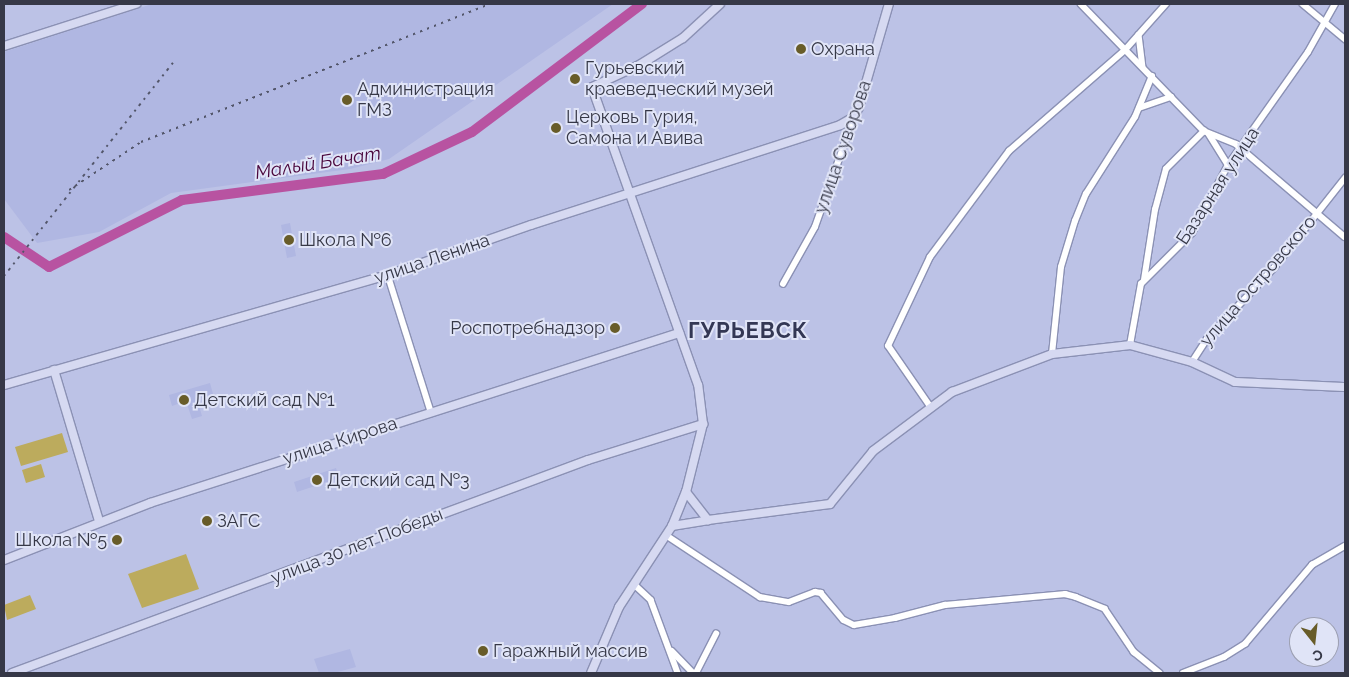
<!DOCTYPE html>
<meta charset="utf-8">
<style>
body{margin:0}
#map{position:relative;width:1349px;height:677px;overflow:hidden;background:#bcc2e6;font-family:Raleway,sans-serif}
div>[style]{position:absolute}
.built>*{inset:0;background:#b0b7e2}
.green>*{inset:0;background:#bcab5d}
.river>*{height:10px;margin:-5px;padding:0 5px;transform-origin:5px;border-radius:5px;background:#b853a1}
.roads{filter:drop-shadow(1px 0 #8b91b4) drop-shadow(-1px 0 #8b91b4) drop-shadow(0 1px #8b91b4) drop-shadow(0 -1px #8b91b4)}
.street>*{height:5.5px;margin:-2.75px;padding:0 2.75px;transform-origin:2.75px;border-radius:2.75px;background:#fff}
.secondary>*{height:8px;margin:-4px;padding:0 4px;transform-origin:4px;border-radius:4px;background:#d6d9f1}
.rail>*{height:2px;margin-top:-1px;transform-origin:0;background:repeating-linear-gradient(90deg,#525569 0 2.5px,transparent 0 7.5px)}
.dots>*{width:14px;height:14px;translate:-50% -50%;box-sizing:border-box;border:2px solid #e0e4f7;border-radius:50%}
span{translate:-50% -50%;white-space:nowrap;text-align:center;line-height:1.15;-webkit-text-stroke:4px #e0e4f7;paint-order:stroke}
.poi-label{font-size:18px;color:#363847}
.left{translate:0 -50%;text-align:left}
.right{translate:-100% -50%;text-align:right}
.street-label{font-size:18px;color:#363847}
.water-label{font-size:19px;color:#4a073d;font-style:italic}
.district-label{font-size:22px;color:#333754;font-weight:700;letter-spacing:1px}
.frame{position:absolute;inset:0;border:5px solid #363847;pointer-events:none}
.north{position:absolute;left:1289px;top:617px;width:50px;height:50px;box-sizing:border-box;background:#e0e4f7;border:1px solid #9c9fb1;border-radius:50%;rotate:164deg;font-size:14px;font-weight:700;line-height:20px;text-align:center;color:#363847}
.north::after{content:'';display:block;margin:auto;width:18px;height:22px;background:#685c29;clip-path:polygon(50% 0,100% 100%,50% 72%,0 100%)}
</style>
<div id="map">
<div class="built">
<div style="clip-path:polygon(152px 4px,613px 4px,389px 159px,350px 169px,171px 193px,99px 232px,37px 243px,4px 199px,4px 52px)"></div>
<div style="clip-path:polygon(290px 223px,296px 256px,287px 258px,281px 225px)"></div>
<div style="clip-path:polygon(210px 383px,213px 394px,197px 399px,202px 416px,192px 419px,186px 401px,172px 406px,169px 395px)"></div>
<div style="clip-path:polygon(336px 468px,339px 478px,297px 492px,294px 482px)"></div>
<div style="clip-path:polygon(350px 649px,356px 667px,334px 673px,319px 673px,314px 659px)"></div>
</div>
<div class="green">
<div style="clip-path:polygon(62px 433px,68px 452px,21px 466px,15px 447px)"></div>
<div style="clip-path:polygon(41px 464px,45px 477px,26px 483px,22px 470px)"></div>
<div style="clip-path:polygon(186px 554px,199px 589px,142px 608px,128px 574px)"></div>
<div style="clip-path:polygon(30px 595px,36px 609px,7px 620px,4px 605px)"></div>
</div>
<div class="river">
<div style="left:4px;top:237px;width:54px;rotate:33.7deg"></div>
<div style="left:49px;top:267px;width:149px;rotate:-26.7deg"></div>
<div style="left:182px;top:200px;width:203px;rotate:-7.4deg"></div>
<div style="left:383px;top:174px;width:98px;rotate:-25.3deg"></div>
<div style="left:472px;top:132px;width:213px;rotate:-37deg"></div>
</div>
<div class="roads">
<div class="street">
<div style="left:1081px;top:4px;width:177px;rotate:45.9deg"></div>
<div style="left:1204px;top:131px;width:35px;rotate:22deg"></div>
<div style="left:1236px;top:144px;width:143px;rotate:40.5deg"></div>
<div style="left:1303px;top:4px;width:55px;rotate:39.8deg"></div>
<div style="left:1139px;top:35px;width:32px;rotate:83deg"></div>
<div style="left:1139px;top:108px;width:34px;rotate:-19deg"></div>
<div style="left:1209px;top:134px;width:36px;rotate:58deg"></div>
<div style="left:388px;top:275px;width:143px;rotate:72.5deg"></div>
<div style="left:1144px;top:280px;width:71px;rotate:-81.1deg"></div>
<div style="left:1155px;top:210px;width:42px;rotate:-75deg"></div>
<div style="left:1166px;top:169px;width:54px;rotate:-45deg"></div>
<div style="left:783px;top:284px;width:65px;rotate:-60.7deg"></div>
<div style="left:815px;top:227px;width:117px;rotate:-70.5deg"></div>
<div style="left:1130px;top:345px;width:62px;rotate:-79.8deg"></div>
<div style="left:1141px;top:284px;width:72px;rotate:-45deg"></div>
<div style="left:1192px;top:233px;width:77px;rotate:-62.1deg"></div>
<div style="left:1228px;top:165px;width:138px;rotate:-54.7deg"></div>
<div style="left:1308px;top:52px;width:55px;rotate:-60.6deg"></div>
<div style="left:1052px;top:354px;width:87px;rotate:-84.1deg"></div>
<div style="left:1061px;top:267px;width:48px;rotate:-73.1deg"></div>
<div style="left:1075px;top:221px;width:29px;rotate:-68deg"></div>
<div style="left:1086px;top:194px;width:91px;rotate:-57.5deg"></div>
<div style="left:1135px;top:117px;width:44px;rotate:-67.5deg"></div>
<div style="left:1192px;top:362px;width:27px;rotate:-57deg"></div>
<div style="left:1207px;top:339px;width:98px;rotate:-46.7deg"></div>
<div style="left:1274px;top:268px;width:115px;rotate:-51.7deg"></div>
<div style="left:931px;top:408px;width:75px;rotate:-124.7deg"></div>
<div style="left:888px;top:346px;width:98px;rotate:-64.7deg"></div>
<div style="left:930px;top:257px;width:132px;rotate:-53.3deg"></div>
<div style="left:1009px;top:151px;width:154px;rotate:-41deg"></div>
<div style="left:1125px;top:50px;width:62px;rotate:-48.3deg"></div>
<div style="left:666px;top:535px;width:113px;rotate:33.4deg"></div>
<div style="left:760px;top:597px;width:29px;rotate:10deg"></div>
<div style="left:789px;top:602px;width:28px;rotate:-21deg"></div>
<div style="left:815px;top:592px;width:6px;rotate:9deg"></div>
<div style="left:821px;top:593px;width:35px;rotate:50deg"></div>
<div style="left:844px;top:620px;width:11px;rotate:27deg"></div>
<div style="left:854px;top:625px;width:42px;rotate:-9.7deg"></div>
<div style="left:895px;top:618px;width:52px;rotate:-14.6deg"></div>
<div style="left:945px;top:605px;width:121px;rotate:-5.2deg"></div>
<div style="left:1065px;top:594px;width:11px;rotate:15deg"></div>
<div style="left:1076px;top:597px;width:31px;rotate:22deg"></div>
<div style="left:1105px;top:609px;width:52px;rotate:56deg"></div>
<div style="left:1134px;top:652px;width:33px;rotate:39deg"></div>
<div style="left:634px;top:584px;width:23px;rotate:43deg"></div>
<div style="left:651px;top:600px;width:78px;rotate:69.7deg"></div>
<div style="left:672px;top:651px;width:30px;rotate:46deg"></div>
<div style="left:696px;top:673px;width:44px;rotate:-62.9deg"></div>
<div style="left:1183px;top:673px;width:44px;rotate:-21.3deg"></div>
<div style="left:1224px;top:657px;width:25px;rotate:-32deg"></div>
<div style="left:1245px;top:644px;width:104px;rotate:-49.7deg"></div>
<div style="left:1312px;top:565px;width:38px;rotate:-30deg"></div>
</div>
<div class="secondary">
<div style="left:4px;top:46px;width:139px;rotate:-17.7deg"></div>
<div style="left:54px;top:370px;width:158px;rotate:73.4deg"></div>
<div style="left:4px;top:385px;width:399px;rotate:-16deg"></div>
<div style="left:388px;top:275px;width:151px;rotate:-19.3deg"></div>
<div style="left:531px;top:225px;width:325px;rotate:-17.9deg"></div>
<div style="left:840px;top:125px;width:16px;rotate:-30deg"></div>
<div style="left:854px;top:117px;width:11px;rotate:-63deg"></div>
<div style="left:859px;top:107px;width:107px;rotate:-73.8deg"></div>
<div style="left:686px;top:492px;width:36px;rotate:52deg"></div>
<div style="left:708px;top:520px;width:123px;rotate:-7.5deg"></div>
<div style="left:830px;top:504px;width:68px;rotate:-50.9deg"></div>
<div style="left:873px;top:451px;width:99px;rotate:-36.8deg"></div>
<div style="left:952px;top:392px;width:107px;rotate:-20.8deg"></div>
<div style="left:1052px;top:354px;width:79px;rotate:-6.6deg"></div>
<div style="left:1130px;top:345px;width:64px;rotate:15.3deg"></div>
<div style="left:1192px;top:362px;width:47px;rotate:24.9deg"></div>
<div style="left:1235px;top:382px;width:110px;rotate:2.6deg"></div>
<div style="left:672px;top:526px;width:36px;rotate:-9deg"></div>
<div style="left:4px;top:560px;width:157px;rotate:-21.3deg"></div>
<div style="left:150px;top:503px;width:556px;rotate:-17.82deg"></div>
<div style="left:12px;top:673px;width:614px;rotate:-20.29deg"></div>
<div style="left:588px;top:460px;width:121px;rotate:-17.4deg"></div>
<div style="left:591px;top:673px;width:72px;rotate:-67deg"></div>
<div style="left:619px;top:607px;width:97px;rotate:-56.8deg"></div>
<div style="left:672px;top:526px;width:37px;rotate:-68deg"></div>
<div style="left:686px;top:492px;width:70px;rotate:-76deg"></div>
<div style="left:703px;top:424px;width:39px;rotate:-97deg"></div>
<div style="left:698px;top:385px;width:316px;rotate:-109.6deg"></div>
<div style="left:592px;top:87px;width:54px;rotate:-25.1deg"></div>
<div style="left:641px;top:64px;width:49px;rotate:-31.8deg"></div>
<div style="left:683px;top:38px;width:50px;rotate:-42.6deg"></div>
</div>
</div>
<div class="rail">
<div style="left:69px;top:190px;width:87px;rotate:-33.7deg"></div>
<div style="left:141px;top:142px;width:374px;rotate:-21.6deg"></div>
<div style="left:4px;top:276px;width:277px;rotate:-51.6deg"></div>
</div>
<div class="dots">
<div style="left:801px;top:49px;background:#685c29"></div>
<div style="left:575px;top:79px;background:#685c29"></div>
<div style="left:347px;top:100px;background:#685c29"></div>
<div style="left:556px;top:128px;background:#685c29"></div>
<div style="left:289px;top:240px;background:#685c29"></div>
<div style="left:615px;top:328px;background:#685c29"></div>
<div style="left:184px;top:400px;background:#685c29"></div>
<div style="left:317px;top:480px;background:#685c29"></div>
<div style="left:207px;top:521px;background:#685c29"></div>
<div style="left:117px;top:540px;background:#685c29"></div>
<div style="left:483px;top:651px;background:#685c29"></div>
</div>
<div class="poi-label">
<span class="left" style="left:811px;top:49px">Охрана</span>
<span class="left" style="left:585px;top:79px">Гурьевский<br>краеведческий музей</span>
<span class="left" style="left:357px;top:100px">Администрация<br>ГМЗ</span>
<span class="left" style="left:566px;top:128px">Церковь Гурия,<br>Самона и Авива</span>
<span class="left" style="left:299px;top:240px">Школа №6</span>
<span class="right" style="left:605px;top:328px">Роспотребнадзор</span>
<span class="left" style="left:194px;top:400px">Детский сад №1</span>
<span class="left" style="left:327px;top:480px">Детский сад №3</span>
<span class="left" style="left:217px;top:521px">ЗАГС</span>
<span class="right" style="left:107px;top:540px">Школа №5</span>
<span class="left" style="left:493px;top:651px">Гаражный массив</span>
</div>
<div class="street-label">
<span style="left:843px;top:147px;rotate:-71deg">улица Суворова</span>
<span style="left:1218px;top:186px;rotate:-57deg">Базарная улица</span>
<span style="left:432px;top:259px;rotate:-19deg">улица Ленина</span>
<span style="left:1258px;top:281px;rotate:-49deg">улица Островского</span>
<span style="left:340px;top:441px;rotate:-18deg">улица Кирова</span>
<span style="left:357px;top:546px;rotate:-21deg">улица 30 лет Победы</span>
</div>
<div class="water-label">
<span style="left:318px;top:163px;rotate:-9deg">Малый Бачат</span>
</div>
<div class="district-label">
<span style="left:748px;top:331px">ГУРЬЕВСК</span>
</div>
<div class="frame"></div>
<div class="north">С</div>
</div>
